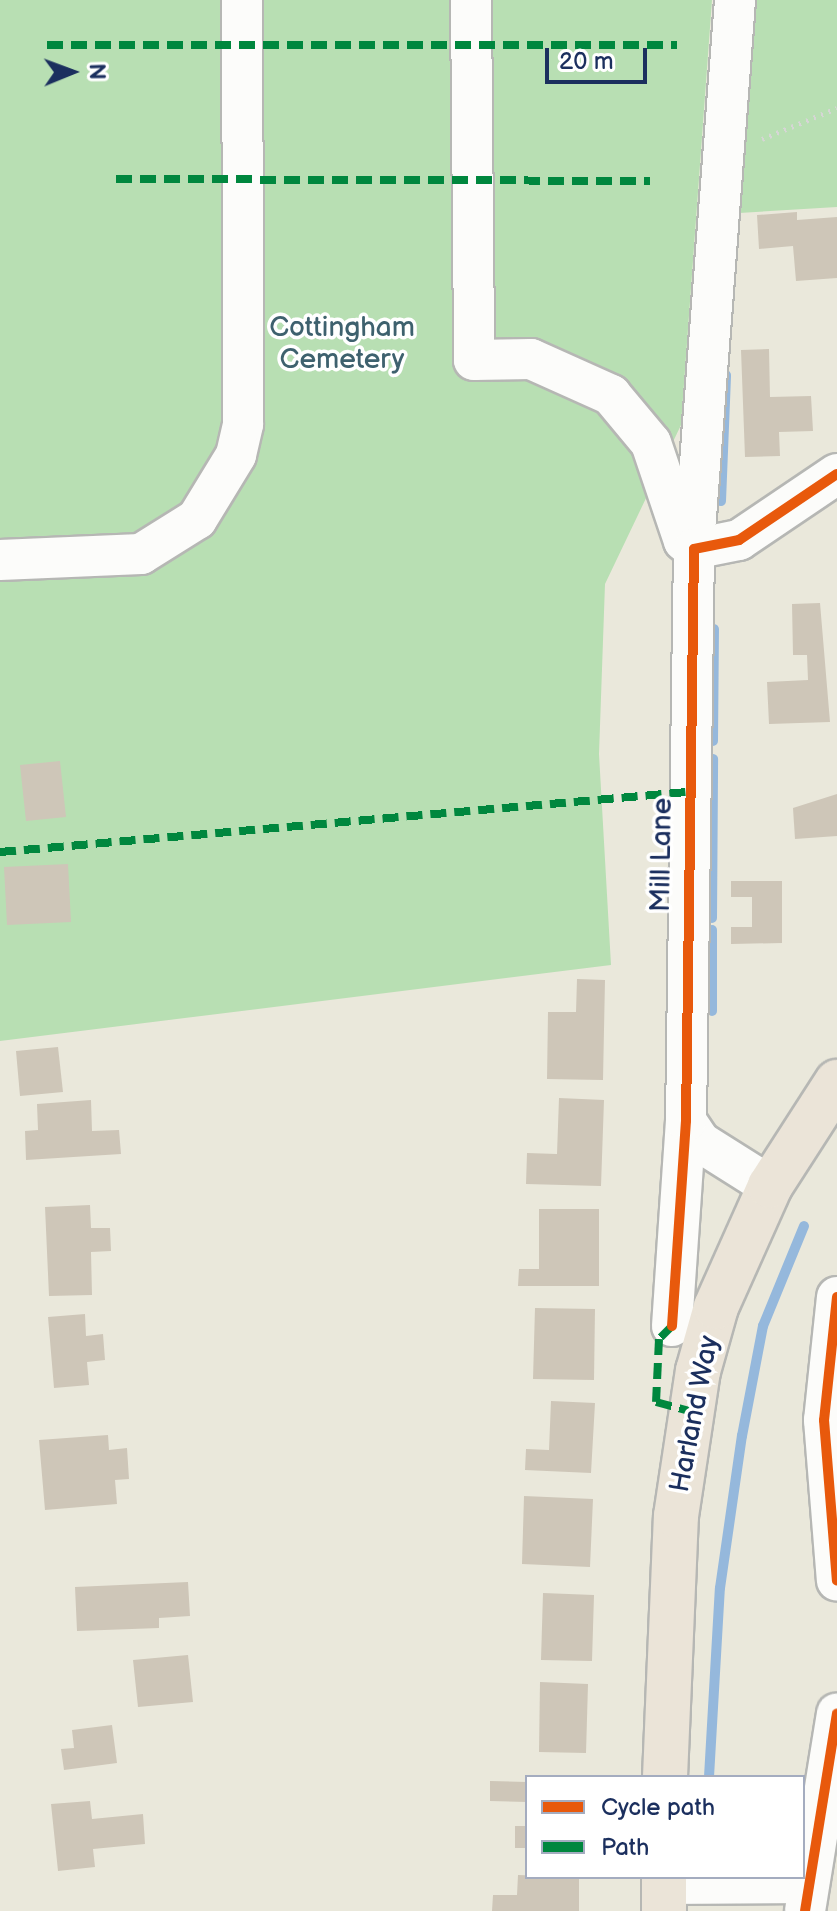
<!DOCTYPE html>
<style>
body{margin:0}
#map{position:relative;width:837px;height:1911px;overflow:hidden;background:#eae8db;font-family:"Balsamiq Sans",sans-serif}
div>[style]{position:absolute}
.green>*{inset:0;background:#b8dfb3}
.stream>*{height:10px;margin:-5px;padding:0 5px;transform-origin:5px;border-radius:5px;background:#95b8dc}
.building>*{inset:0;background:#cec6b8}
.path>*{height:5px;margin-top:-2.5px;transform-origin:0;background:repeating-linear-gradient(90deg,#d6d6d5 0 2px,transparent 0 8px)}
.roads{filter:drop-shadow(2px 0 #b6b7b4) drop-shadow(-2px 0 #b6b7b4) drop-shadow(0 2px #b6b7b4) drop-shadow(0 -2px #b6b7b4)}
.minor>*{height:40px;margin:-20px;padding:0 20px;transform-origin:20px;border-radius:20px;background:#fcfcfa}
.major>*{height:44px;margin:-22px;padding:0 22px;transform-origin:22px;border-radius:22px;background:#ebe4d8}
.quiet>*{height:8px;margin-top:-4px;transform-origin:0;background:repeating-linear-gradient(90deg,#00873e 0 16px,transparent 0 24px)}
.cycleway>*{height:10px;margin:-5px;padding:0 5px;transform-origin:5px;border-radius:5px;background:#e8590c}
span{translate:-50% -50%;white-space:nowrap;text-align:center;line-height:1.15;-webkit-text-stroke:7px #fff;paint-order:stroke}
.park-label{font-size:28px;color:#3e616e}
.street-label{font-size:28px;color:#1b2f5e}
.legend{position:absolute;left:525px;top:1775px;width:280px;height:104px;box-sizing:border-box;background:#fff;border:2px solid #a4acbf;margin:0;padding:10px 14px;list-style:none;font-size:24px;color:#1b2f5e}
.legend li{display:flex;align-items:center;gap:16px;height:40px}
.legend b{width:40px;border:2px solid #a4acbf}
.north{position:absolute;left:32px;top:32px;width:80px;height:80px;-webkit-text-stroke:6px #fff;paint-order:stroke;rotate:89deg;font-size:22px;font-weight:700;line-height:32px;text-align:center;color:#1b2f5e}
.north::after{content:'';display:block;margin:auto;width:28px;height:36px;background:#1b2f5e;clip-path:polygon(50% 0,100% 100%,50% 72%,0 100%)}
.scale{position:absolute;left:545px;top:48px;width:102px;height:36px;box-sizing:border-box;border:4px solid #1b2f5e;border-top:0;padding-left:10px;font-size:24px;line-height:28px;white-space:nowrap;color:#1b2f5e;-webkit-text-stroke:6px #fff;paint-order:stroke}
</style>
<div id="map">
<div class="green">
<div style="clip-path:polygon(0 0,712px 0,681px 425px,605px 584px,599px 754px,611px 965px,0 1041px)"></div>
<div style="clip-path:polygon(752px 0,837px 0,837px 207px,739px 213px)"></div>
</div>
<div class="stream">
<div style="left:721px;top:501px;width:126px;rotate:-87.7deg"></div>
<div style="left:713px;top:741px;width:112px;rotate:-89.5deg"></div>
<div style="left:712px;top:918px;width:159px;rotate:-89.6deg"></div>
<div style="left:712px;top:1011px;width:81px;rotate:-90deg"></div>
<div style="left:709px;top:1777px;width:189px;rotate:-86.7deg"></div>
<div style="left:720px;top:1588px;width:154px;rotate:-81.8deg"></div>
<div style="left:742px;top:1436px;width:112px;rotate:-79.2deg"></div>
<div style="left:763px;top:1326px;width:108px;rotate:-67.7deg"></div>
</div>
<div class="building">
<div style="clip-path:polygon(797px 212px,797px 220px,837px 217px,837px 278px,796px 281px,793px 246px,759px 249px,757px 215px)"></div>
<div style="clip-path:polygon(769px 349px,770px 397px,811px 396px,813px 431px,779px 432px,780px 456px,745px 457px,741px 350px)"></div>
<div style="clip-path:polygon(820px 603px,830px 722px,769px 724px,767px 682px,808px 680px,807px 655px,793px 655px,792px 604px)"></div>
<div style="clip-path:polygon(60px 761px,66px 817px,26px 821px,20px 765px)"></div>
<div style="clip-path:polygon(837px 794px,837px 836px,795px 839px,793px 808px)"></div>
<div style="clip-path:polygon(68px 864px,71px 922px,7px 925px,4px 867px)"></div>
<div style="clip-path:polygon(731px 881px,782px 881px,782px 943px,731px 944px,731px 927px,752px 927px,752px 897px,731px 897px)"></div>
<div style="clip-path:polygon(577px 979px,605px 980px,603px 1080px,547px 1079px,548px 1012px,576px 1012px)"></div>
<div style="clip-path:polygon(58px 1047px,63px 1092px,20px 1096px,16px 1051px)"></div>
<div style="clip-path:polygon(559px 1098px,604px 1100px,601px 1186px,526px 1184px,527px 1153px,557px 1154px)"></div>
<div style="clip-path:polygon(91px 1100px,92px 1131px,119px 1130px,121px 1154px,26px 1160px,25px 1131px,38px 1130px,37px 1104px)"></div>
<div style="clip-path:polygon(90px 1205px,91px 1228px,110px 1228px,111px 1251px,91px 1252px,92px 1295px,49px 1296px,45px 1207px)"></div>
<div style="clip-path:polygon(539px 1209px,599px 1209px,599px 1286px,518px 1286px,519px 1269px,539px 1269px)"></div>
<div style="clip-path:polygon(535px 1308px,595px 1309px,594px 1380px,533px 1379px)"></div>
<div style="clip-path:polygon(85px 1314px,86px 1336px,103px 1334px,105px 1360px,87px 1362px,89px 1385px,54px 1388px,48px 1317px)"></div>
<div style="clip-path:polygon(551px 1401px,595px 1403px,591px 1473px,525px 1470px,526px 1449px,549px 1450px)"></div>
<div style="clip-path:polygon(108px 1435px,109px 1450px,127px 1448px,129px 1479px,115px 1480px,117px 1504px,45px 1510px,39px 1440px)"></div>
<div style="clip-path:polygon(524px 1496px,593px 1499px,590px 1567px,522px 1564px)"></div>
<div style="clip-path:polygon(188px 1582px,190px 1616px,159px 1618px,159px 1628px,77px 1631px,75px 1587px)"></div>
<div style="clip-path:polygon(543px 1593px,594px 1595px,592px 1661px,541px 1660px)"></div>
<div style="clip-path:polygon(188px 1655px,193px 1702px,138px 1707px,133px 1660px)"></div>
<div style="clip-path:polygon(540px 1682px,588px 1684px,586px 1753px,539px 1752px)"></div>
<div style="clip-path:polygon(112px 1725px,117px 1763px,64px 1770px,61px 1749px,74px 1748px,72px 1730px)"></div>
<div style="clip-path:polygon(490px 1781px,527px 1782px,527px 1802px,490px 1801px)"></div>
<div style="clip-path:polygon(90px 1801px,92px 1819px,143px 1814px,145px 1844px,93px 1849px,95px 1867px,58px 1871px,51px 1804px)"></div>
<div style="clip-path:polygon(515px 1826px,527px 1826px,527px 1848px,515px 1848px)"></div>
<div style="clip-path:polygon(518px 1875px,579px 1877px,579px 1911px,492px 1911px,493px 1895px,517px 1895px)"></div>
</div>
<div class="path">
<div style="left:762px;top:139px;width:81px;rotate:-22.5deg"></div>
</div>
<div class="roads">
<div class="minor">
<div style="left:471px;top:0;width:360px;rotate:89.5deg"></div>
<div style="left:474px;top:360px;width:57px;rotate:-1deg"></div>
<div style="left:531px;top:359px;width:88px;rotate:24.2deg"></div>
<div style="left:611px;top:395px;width:62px;rotate:50.2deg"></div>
<div style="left:651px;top:443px;width:103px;rotate:71.4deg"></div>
<div style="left:684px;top:541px;width:13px;rotate:39deg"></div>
<div style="left:694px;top:543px;width:545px;rotate:-85.68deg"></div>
<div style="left:0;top:560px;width:141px;rotate:-2.4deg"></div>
<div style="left:141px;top:554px;width:66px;rotate:-32deg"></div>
<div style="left:197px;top:519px;width:75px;rotate:-58.6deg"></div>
<div style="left:236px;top:455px;width:32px;rotate:-77deg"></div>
<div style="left:243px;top:424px;width:424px;rotate:-90.1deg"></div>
<div style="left:686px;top:1121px;width:25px;rotate:56deg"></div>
<div style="left:700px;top:1142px;width:83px;rotate:32.2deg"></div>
<div style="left:837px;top:1297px;width:124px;rotate:96deg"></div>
<div style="left:824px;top:1420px;width:161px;rotate:85.4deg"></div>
<div style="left:672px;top:1326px;width:205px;rotate:-86.1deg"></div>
<div style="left:686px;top:1121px;width:572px;rotate:-89.2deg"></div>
<div style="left:694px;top:549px;width:46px;rotate:-11.3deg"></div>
<div style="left:739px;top:540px;width:118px;rotate:-34deg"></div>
<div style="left:664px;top:1884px;width:145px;rotate:-0.4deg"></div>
<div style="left:805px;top:1911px;width:200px;rotate:-80.8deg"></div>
</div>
<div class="major">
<div style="left:665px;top:1777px;width:261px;rotate:-87.6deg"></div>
<div style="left:676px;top:1516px;width:147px;rotate:-81.4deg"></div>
<div style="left:698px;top:1371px;width:66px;rotate:-74.3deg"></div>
<div style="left:716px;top:1307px;width:133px;rotate:-65.9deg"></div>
<div style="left:770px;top:1186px;width:124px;rotate:-57.2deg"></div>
<div style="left:664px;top:1911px;width:34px;rotate:-90deg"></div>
</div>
</div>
<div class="quiet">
<div style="left:47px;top:45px;width:630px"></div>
<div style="left:116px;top:179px;width:534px;rotate:0.21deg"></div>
<div style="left:0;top:852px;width:690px;rotate:-4.99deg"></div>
<div style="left:672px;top:1326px;width:18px;rotate:135deg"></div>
<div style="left:659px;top:1339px;width:63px;rotate:92.7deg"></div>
<div style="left:656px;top:1402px;width:35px;rotate:15deg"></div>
</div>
<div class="cycleway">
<div style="left:837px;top:1297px;width:124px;rotate:96deg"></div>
<div style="left:824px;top:1420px;width:161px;rotate:85.4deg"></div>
<div style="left:672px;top:1326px;width:205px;rotate:-86.1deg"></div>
<div style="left:686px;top:1121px;width:572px;rotate:-89.2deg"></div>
<div style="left:694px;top:549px;width:46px;rotate:-11.3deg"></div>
<div style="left:739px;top:540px;width:118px;rotate:-34deg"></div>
<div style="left:805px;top:1911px;width:200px;rotate:-80.8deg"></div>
</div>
<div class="park-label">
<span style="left:342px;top:344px">Cottingham<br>Cemetery</span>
</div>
<div class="street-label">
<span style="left:662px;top:855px;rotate:-89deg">Mill Lane</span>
<span style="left:695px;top:1414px;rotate:-79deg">Harland Way</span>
</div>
<ul class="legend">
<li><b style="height:10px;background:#e8590c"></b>Cycle path</li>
<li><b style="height:10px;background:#00873e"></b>Path</li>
</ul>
<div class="north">N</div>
<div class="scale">20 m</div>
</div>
